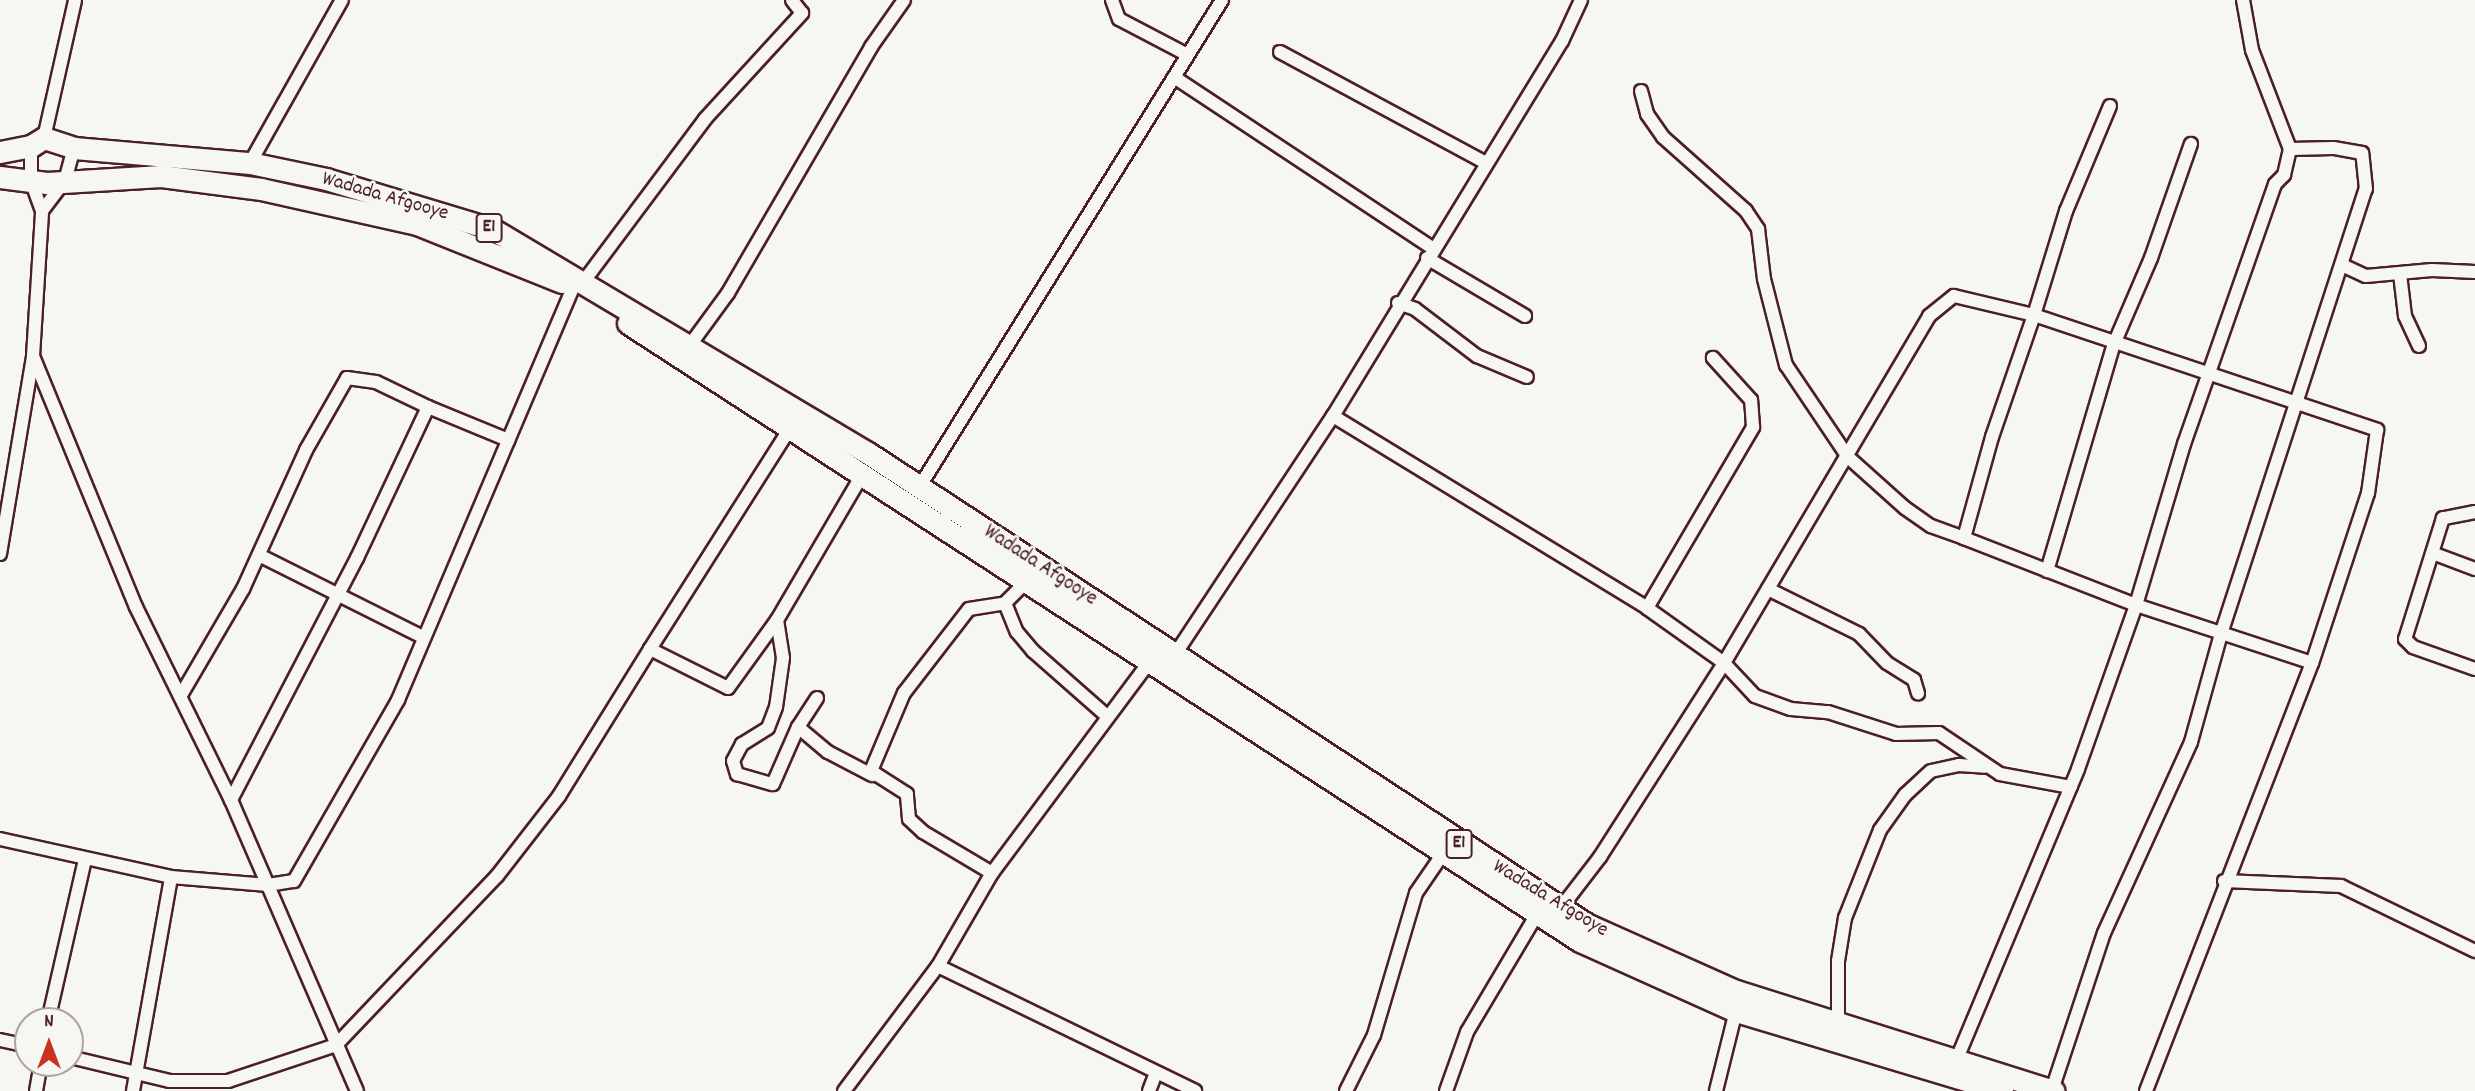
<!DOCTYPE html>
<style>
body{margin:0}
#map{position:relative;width:2475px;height:1091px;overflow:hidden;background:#f6f6f2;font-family:Dekko,sans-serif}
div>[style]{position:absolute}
.roads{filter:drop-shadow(2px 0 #4a1f2b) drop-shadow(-2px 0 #4a1f2b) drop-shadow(0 2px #4a1f2b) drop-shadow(0 -2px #4a1f2b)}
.minor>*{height:12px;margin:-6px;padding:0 6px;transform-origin:6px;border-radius:6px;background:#f6f6f2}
.trunk>*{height:21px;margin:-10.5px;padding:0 10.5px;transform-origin:10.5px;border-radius:10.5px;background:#f6f6f2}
span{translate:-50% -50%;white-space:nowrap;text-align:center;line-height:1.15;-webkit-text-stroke:5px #f6f6f2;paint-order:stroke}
.shield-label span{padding:2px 5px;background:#f6f6f2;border:2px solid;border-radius:5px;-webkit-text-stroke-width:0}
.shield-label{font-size:19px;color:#4a1f2b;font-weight:700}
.street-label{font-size:21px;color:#4a1f2b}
.north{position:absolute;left:14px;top:1007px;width:70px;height:70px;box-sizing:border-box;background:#f6f6f2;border:2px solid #b1a0a2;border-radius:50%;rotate:0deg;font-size:19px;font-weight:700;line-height:28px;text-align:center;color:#4a1f2b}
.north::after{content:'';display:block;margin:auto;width:24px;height:32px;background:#c8321e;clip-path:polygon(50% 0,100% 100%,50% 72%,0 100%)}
</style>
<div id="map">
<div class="roads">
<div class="minor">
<div style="left:1112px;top:0;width:20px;rotate:70deg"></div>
<div style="left:1119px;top:19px;width:76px;rotate:27.6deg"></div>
<div style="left:1280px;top:52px;width:234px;rotate:28.3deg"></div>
<div style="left:1174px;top:77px;width:312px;rotate:33.5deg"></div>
<div style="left:1641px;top:91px;width:24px;rotate:75deg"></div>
<div style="left:1647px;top:114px;width:28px;rotate:55deg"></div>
<div style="left:1663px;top:137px;width:111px;rotate:41.7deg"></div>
<div style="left:1746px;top:211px;width:22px;rotate:56deg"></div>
<div style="left:1758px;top:229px;width:50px;rotate:83.2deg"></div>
<div style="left:1764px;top:279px;width:89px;rotate:75.7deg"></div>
<div style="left:1786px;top:365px;width:111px;rotate:56deg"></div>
<div style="left:1848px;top:457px;width:76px;rotate:41.8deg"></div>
<div style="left:1905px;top:508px;width:32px;rotate:35deg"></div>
<div style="left:1931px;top:526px;width:35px;rotate:20deg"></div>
<div style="left:2110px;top:106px;width:114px;rotate:112.7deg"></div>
<div style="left:2066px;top:211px;width:109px;rotate:107.1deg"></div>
<div style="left:2034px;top:315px;width:362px;rotate:18.5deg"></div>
<div style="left:2377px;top:430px;width:64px;rotate:98.1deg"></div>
<div style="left:2368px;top:493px;width:179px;rotate:108.2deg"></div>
<div style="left:2312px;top:663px;width:459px;rotate:111.2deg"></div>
<div style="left:44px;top:138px;width:141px;rotate:-77.3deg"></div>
<div style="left:250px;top:163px;width:187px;rotate:-60.6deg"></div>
<div style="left:42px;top:211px;width:38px;rotate:-53deg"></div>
<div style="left:65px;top:181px;width:34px;rotate:-75deg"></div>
<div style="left:1427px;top:258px;width:114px;rotate:30.6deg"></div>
<div style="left:2342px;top:265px;width:26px;rotate:25deg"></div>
<div style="left:2366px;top:276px;width:66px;rotate:-5.2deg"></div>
<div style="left:2432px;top:270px;width:43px;rotate:2.7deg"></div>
<div style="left:2400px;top:274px;width:42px;rotate:83.2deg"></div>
<div style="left:2405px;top:316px;width:33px;rotate:65deg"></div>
<div style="left:584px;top:281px;width:202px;rotate:-53.2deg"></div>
<div style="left:705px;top:119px;width:144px;rotate:-47.5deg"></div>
<div style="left:802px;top:13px;width:16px;rotate:-128deg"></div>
<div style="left:1398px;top:303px;width:18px;rotate:19deg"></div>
<div style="left:1415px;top:309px;width:78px;rotate:37.2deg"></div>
<div style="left:1477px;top:356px;width:54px;rotate:22.8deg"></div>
<div style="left:690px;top:345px;width:64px;rotate:-53.8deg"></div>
<div style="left:728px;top:293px;width:285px;rotate:-59.8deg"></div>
<div style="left:871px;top:47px;width:57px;rotate:-54.9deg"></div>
<div style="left:33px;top:356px;width:271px;rotate:67.7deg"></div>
<div style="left:136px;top:607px;width:215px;rotate:63.8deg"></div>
<div style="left:231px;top:800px;width:317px;rotate:66.6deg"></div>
<div style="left:1333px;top:416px;width:368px;rotate:31.4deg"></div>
<div style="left:1647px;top:608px;width:95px;rotate:35.5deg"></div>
<div style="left:1724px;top:663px;width:45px;rotate:46.8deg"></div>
<div style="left:1755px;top:696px;width:38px;rotate:20deg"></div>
<div style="left:1791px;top:709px;width:37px;rotate:5deg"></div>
<div style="left:1828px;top:712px;width:71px;rotate:17.9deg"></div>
<div style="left:1896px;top:734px;width:43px;rotate:-1.3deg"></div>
<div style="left:1939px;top:733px;width:73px;rotate:33.9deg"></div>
<div style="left:2000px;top:774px;width:72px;rotate:10.4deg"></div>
<div style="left:920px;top:486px;width:572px;rotate:-58.14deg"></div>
<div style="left:2475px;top:512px;width:33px;rotate:169deg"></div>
<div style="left:2443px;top:518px;width:127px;rotate:107.4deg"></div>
<div style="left:2405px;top:639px;width:11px;rotate:45deg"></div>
<div style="left:2413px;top:647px;width:66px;rotate:19.5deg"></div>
<div style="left:0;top:554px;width:201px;rotate:-80.5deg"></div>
<div style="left:33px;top:356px;width:145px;rotate:-86.4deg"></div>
<div style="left:42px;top:211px;width:32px;rotate:-110deg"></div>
<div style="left:31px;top:181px;width:35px;rotate:-90deg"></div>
<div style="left:2435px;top:554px;width:43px;rotate:20.6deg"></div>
<div style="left:259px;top:555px;width:183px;rotate:26.6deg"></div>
<div style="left:2047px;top:571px;width:237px;rotate:-73.6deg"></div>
<div style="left:2114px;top:344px;width:94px;rotate:-66.7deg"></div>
<div style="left:2151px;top:258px;width:121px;rotate:-70.7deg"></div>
<div style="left:1768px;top:589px;width:102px;rotate:26.3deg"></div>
<div style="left:1859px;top:634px;width:40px;rotate:46deg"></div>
<div style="left:1887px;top:663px;width:32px;rotate:32deg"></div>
<div style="left:1914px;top:680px;width:14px;rotate:73deg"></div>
<div style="left:1005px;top:603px;width:31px;rotate:68deg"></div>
<div style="left:1017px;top:632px;width:25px;rotate:50deg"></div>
<div style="left:1033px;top:651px;width:98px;rotate:41.3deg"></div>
<div style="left:1647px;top:608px;width:210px;rotate:-59.6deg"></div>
<div style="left:1753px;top:427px;width:27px;rotate:-94deg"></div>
<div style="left:1751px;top:400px;width:57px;rotate:-132.1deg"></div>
<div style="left:777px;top:620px;width:38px;rotate:81deg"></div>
<div style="left:783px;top:658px;width:49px;rotate:98.1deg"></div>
<div style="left:776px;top:707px;width:22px;rotate:111deg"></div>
<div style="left:768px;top:728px;width:31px;rotate:148deg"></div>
<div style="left:742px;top:744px;width:19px;rotate:118deg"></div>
<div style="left:733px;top:761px;width:14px;rotate:73deg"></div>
<div style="left:737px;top:774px;width:37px;rotate:16deg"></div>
<div style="left:773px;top:784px;width:62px;rotate:-66.3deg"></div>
<div style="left:650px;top:649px;width:259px;rotate:-57.6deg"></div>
<div style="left:1174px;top:656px;width:288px;rotate:-56.5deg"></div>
<div style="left:1333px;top:416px;width:439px;rotate:-58.6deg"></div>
<div style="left:1562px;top:41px;width:45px;rotate:-65.1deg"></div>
<div style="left:181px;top:695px;width:123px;rotate:-59.7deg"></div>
<div style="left:243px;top:589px;width:153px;rotate:-65.6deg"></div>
<div style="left:306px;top:450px;width:83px;rotate:-60.3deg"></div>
<div style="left:347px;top:378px;width:29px;rotate:8deg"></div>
<div style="left:376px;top:382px;width:58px;rotate:25.7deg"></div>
<div style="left:817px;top:698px;width:35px;rotate:123deg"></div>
<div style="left:798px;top:727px;width:39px;rotate:40deg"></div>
<div style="left:828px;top:752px;width:50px;rotate:27.6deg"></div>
<div style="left:231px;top:800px;width:273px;rotate:-62.5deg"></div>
<div style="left:357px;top:558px;width:167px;rotate:-64.8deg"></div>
<div style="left:428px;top:407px;width:87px;rotate:22.4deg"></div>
<div style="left:0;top:839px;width:175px;rotate:12.5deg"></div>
<div style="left:171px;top:877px;width:97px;rotate:4.7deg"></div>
<div style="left:268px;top:885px;width:26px;rotate:-9deg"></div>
<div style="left:294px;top:881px;width:209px;rotate:-60.1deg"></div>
<div style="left:398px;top:700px;width:449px;rotate:-67deg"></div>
<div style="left:992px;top:873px;width:80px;rotate:-149.3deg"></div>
<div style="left:923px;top:832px;width:19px;rotate:-137deg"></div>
<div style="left:909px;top:819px;width:25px;rotate:-95deg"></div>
<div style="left:907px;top:794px;width:43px;rotate:-147.4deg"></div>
<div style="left:871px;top:771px;width:85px;rotate:-67.1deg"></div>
<div style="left:904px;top:693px;width:106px;rotate:-52.3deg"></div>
<div style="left:969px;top:609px;width:36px;rotate:-9deg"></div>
<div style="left:1005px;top:603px;width:31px;rotate:-45deg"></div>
<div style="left:2224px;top:881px;width:117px;rotate:2.4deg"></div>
<div style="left:2341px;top:886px;width:149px;rotate:25.9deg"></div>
<div style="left:1560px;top:909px;width:66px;rotate:-52.4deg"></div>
<div style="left:1600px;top:857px;width:230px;rotate:-57.4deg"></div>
<div style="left:1724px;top:663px;width:403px;rotate:-59.4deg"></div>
<div style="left:1929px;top:316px;width:32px;rotate:-39deg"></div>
<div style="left:1954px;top:296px;width:82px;rotate:13.4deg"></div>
<div style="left:2034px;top:315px;width:129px;rotate:109deg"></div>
<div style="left:1992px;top:437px;width:105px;rotate:105.5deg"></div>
<div style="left:1964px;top:538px;width:185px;rotate:21.3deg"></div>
<div style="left:2136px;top:605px;width:185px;rotate:18.2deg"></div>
<div style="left:938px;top:966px;width:286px;rotate:25.9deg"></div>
<div style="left:48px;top:1021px;width:166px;rotate:-77.1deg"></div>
<div style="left:1838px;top:1025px;width:64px;rotate:-90deg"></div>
<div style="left:1838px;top:961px;width:44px;rotate:-80.8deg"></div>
<div style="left:1845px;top:918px;width:95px;rotate:-68.3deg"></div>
<div style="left:1880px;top:830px;width:43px;rotate:-54.5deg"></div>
<div style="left:1905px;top:795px;width:35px;rotate:-43deg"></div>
<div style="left:1931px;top:771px;width:29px;rotate:-12deg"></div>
<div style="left:1959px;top:765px;width:26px;rotate:4deg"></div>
<div style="left:0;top:1040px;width:29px;rotate:12deg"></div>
<div style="left:70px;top:1057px;width:103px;rotate:13.5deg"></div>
<div style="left:170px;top:1081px;width:58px"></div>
<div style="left:228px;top:1081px;width:114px;rotate:-18.4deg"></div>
<div style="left:336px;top:1045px;width:233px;rotate:-46.4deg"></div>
<div style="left:497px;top:876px;width:101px;rotate:-52.2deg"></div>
<div style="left:559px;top:796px;width:173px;rotate:-58.2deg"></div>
<div style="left:650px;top:649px;width:87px;rotate:26.6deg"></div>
<div style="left:728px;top:688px;width:84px;rotate:-54.2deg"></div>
<div style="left:777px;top:620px;width:166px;rotate:-59.6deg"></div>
<div style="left:1956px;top:1061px;width:316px;rotate:-67.3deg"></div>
<div style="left:2078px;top:769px;width:174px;rotate:-70.5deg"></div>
<div style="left:2136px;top:605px;width:168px;rotate:-73.4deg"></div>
<div style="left:2184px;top:444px;width:275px;rotate:-70.7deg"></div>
<div style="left:2275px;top:184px;width:13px;rotate:-45deg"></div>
<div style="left:2284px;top:175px;width:27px;rotate:-77deg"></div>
<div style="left:2290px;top:149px;width:106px;rotate:-111deg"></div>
<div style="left:2252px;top:50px;width:51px;rotate:-100.2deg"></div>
<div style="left:2052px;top:1090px;width:165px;rotate:-71.7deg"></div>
<div style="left:2104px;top:933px;width:210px;rotate:-65.5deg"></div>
<div style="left:2191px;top:742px;width:112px;rotate:-74.5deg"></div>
<div style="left:2221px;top:634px;width:468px;rotate:-72deg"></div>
<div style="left:2366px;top:189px;width:36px;rotate:-96deg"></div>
<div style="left:2362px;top:153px;width:29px;rotate:-170deg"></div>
<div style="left:2333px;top:148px;width:43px;rotate:178.7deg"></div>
<div style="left:36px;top:1091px;width:28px;rotate:-80deg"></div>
<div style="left:133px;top:1091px;width:217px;rotate:-79.9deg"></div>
<div style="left:844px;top:1091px;width:156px;rotate:-53.1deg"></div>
<div style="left:938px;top:966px;width:108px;rotate:-59.9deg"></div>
<div style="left:992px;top:873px;width:263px;rotate:-53.3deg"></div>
<div style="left:1149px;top:1091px;width:19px;rotate:-69deg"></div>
<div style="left:1346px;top:1091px;width:63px;rotate:-63.4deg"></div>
<div style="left:1374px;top:1035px;width:148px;rotate:-73.5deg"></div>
<div style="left:1416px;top:893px;width:46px;rotate:-55.6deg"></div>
<div style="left:1446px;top:1091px;width:63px;rotate:-70.4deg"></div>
<div style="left:1467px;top:1032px;width:135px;rotate:-59.3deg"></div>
<div style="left:1716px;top:1091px;width:82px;rotate:-76deg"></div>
</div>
<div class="trunk">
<div style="left:0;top:152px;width:32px;rotate:-11deg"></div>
<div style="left:31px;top:146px;width:15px;rotate:-32deg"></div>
<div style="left:44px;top:138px;width:32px;rotate:18deg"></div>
<div style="left:74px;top:148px;width:177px;rotate:4.9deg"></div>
<div style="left:250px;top:163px;width:78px;rotate:11.9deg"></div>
<div style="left:326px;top:179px;width:173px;rotate:16.8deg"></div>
<div style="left:492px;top:229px;width:438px;rotate:30.8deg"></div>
<div style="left:868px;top:453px;width:859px;rotate:33.26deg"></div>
<div style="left:1586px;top:924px;width:164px;rotate:24.1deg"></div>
<div style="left:1736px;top:991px;width:333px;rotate:17.5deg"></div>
<div style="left:0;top:177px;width:47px;rotate:7.3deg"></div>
<div style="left:47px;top:183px;width:114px;rotate:-3.5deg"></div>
<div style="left:161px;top:176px;width:101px;rotate:7.4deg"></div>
<div style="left:261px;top:189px;width:160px;rotate:12.6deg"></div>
<div style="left:417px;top:224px;width:156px;rotate:21.8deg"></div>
<div style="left:628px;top:323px;width:1135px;rotate:32.99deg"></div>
<div style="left:1580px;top:941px;width:171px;rotate:24.2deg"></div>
<div style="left:1736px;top:1011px;width:278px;rotate:16.7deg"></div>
</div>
</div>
<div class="shield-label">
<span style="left:489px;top:228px">E1</span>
<span style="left:1459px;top:844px">E1</span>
</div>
<div class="street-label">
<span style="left:385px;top:197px;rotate:16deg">Wadada Afgooye</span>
<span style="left:1040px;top:566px;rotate:33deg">Wadada Afgooye</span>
<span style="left:1550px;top:899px;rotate:31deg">Wadada Afgooye</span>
</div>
<div class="north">N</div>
</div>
